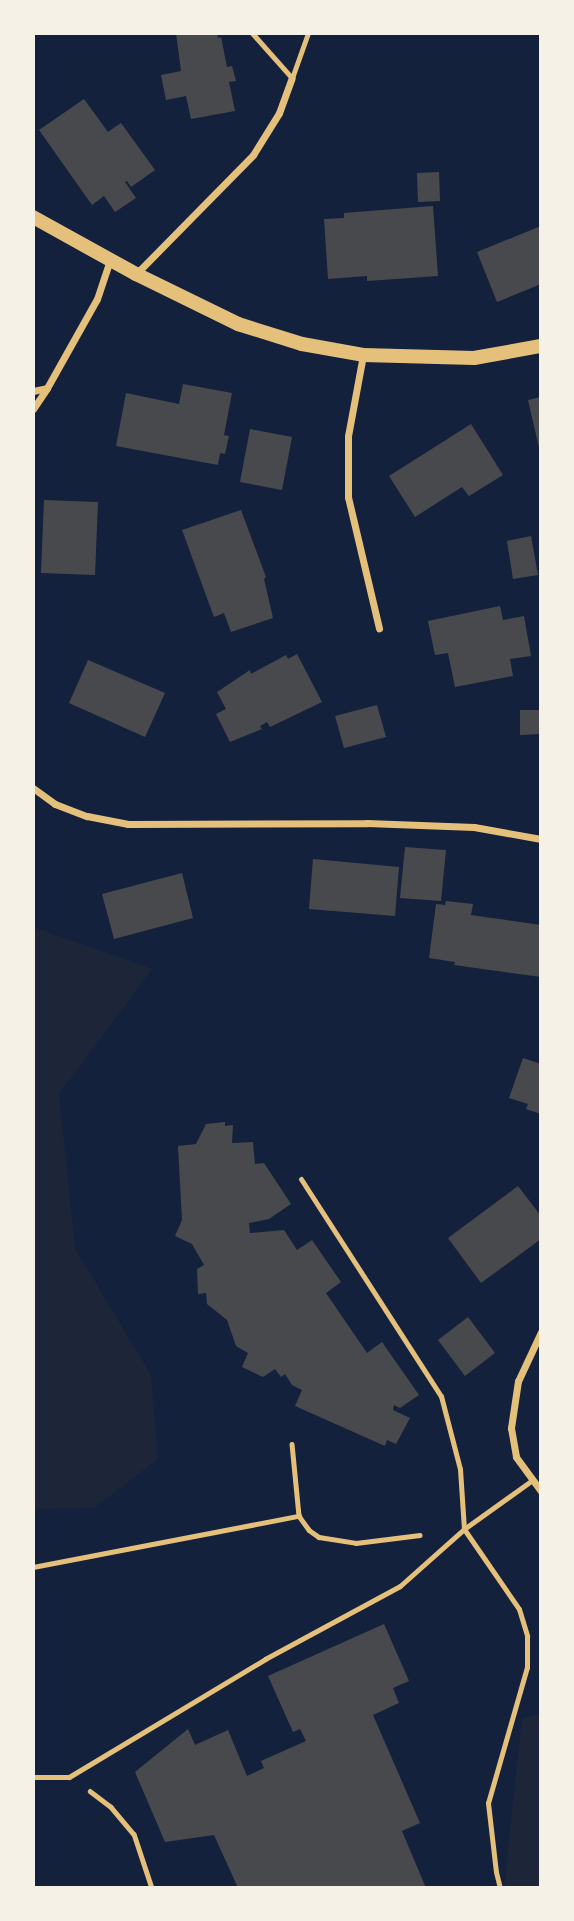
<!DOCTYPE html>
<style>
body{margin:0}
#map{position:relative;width:574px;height:1921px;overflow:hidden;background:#14213d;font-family:Commissioner,sans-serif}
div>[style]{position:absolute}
.green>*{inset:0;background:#1d2539}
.building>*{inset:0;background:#48494c}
.path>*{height:4.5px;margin:-2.25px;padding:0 2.25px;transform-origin:2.25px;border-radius:2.25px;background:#e5c07b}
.service>*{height:5px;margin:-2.5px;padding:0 2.5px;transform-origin:2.5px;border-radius:2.5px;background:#e5c07b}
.minor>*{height:7px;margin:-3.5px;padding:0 3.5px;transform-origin:3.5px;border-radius:3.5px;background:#e5c07b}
.secondary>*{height:14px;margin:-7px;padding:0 7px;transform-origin:7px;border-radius:7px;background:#e5c07b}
span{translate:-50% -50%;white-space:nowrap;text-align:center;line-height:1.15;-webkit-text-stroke:5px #f6f1e7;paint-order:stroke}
.frame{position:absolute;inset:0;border:35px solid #f6f1e7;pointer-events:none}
</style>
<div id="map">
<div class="green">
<div style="clip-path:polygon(33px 927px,152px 969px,59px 1094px,75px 1248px,151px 1375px,158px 1459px,94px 1508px,33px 1509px)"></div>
<div style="clip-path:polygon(541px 1713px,541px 1888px,504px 1888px,522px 1718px)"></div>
</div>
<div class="building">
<div style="clip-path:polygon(176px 33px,217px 33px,218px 38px,221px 37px,227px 67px,232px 66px,236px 81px,229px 82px,235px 111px,191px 119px,186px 96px,166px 100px,161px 75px,181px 71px)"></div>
<div style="clip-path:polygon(84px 99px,108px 132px,121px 123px,155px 170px,131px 187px,127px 181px,125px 182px,136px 198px,115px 212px,104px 196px,92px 205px,39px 130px)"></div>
<div style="clip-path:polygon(439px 172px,440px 201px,418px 202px,417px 173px)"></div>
<div style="clip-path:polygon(433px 206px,438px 276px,367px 281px,367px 276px,328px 279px,324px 219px,344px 218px,344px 213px)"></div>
<div style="clip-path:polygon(541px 226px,541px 284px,497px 302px,477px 252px)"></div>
<div style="clip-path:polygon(183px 384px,232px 393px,224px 435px,229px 436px,225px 454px,220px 453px,218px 465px,116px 446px,126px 393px,179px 404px)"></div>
<div style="clip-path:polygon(541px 397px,541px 452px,540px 452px,528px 400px)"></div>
<div style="clip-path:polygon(471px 424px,503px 475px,469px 496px,462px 487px,415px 517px,389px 476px)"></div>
<div style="clip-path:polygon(250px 429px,292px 437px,282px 490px,240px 482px)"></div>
<div style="clip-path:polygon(44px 500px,98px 502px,95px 575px,41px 573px)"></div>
<div style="clip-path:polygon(241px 510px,266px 577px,264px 579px,273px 618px,231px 632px,224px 613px,214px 617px,182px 530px)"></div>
<div style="clip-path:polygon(531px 536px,538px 575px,513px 579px,507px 541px)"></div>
<div style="clip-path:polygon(500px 606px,503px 620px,524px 616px,531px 656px,510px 659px,513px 676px,455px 687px,448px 653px,435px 655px,428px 621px)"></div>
<div style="clip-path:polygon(297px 654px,322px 702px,270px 727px,267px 722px,260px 726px,262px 729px,230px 742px,216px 714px,226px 709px,217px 692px,250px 670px,251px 674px,286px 655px,288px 659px)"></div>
<div style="clip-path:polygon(88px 660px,165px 693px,145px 737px,69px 703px)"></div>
<div style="clip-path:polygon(377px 705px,386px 737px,344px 748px,335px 716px)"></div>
<div style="clip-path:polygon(520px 710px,541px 710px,541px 734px,520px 735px)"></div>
<div style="clip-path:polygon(405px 847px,446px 850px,441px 901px,400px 898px)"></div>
<div style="clip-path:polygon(313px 859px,399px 867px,395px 916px,309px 909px)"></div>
<div style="clip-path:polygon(182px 873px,193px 918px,114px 939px,102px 894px)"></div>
<div style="clip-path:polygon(446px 901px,473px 904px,471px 915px,541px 925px,541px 977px,454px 965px,455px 962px,429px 958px,436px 904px,445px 905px)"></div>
<div style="clip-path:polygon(523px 1058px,541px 1064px,541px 1114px,526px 1109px,528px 1104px,509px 1098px)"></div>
<div style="clip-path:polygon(225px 1122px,225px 1126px,233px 1125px,232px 1143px,253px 1142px,255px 1164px,264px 1163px,291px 1204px,269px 1219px,249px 1223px,250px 1233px,284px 1230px,297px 1250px,312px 1240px,341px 1282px,326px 1293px,367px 1353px,382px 1342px,419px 1395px,400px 1408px,394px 1405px,393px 1410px,410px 1418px,396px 1444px,387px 1440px,385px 1446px,295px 1406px,302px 1390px,292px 1385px,285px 1374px,281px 1377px,275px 1369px,263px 1377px,242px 1367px,248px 1353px,236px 1346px,227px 1320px,207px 1304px,206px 1293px,198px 1294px,197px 1269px,204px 1265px,192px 1244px,175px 1236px,182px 1220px,178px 1146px,196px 1144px,206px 1124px)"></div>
<div style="clip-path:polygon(518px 1186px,541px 1216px,541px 1239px,481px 1283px,448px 1238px)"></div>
<div style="clip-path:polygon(468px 1317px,495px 1353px,465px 1376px,438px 1340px)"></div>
<div style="clip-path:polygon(384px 1624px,409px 1681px,393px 1688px,399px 1703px,373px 1715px,420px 1823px,402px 1831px,426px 1888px,238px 1888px,214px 1835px,165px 1842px,135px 1772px,188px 1729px,195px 1745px,228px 1730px,247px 1776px,264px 1768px,261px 1761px,306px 1741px,300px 1729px,293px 1732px,268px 1676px)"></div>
</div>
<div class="path">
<div style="left:292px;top:1444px;width:72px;rotate:84.4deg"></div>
<div style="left:299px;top:1516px;width:17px;rotate:54deg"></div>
<div style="left:309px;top:1530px;width:12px;rotate:35deg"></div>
<div style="left:319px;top:1537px;width:37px;rotate:9deg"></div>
<div style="left:356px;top:1543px;width:64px;rotate:-7.1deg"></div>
<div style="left:33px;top:1567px;width:271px;rotate:-10.9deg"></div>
<div style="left:90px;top:1791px;width:26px;rotate:37deg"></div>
<div style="left:111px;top:1807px;width:35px;rotate:50deg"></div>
<div style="left:134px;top:1834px;width:57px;rotate:71.6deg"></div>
</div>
<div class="service">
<div style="left:252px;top:33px;width:60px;rotate:48.4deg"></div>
<div style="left:292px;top:78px;width:48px;rotate:-70.4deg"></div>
<div style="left:301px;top:1179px;width:258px;rotate:57.2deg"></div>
<div style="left:441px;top:1396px;width:75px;rotate:75.4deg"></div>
<div style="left:460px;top:1469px;width:60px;rotate:86.2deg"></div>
<div style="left:464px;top:1529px;width:97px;rotate:55.5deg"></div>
<div style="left:519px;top:1609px;width:28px;rotate:73deg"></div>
<div style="left:527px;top:1636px;width:31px;rotate:90deg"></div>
<div style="left:527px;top:1667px;width:141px;rotate:106deg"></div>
<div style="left:488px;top:1803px;width:69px;rotate:83.4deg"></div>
<div style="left:496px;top:1872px;width:16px;rotate:76deg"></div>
<div style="left:33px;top:1777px;width:36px"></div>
<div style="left:69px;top:1777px;width:229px;rotate:-31deg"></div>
<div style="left:265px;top:1659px;width:153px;rotate:-28.4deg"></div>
<div style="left:400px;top:1586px;width:86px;rotate:-41.7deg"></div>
<div style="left:464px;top:1529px;width:82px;rotate:-35.6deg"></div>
</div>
<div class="minor">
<div style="left:136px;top:274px;width:167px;rotate:-45.5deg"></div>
<div style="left:253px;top:155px;width:49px;rotate:-58.2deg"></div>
<div style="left:279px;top:113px;width:37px;rotate:-70deg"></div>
<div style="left:363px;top:355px;width:82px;rotate:100.5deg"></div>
<div style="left:348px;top:436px;width:61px;rotate:90deg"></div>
<div style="left:348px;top:497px;width:135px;rotate:76.7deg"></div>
<div style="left:33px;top:391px;width:14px;rotate:-12deg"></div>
<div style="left:47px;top:388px;width:102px;rotate:-60.7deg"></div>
<div style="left:97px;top:299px;width:41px;rotate:-71.6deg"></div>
<div style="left:33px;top:409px;width:25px;rotate:-56deg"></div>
<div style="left:33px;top:788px;width:27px;rotate:36deg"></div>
<div style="left:55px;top:804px;width:34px;rotate:21deg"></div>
<div style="left:87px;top:816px;width:42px;rotate:11deg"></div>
<div style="left:128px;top:824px;width:239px;rotate:-0.2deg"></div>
<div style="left:367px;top:823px;width:107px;rotate:2.1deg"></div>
<div style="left:474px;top:827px;width:68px;rotate:10.2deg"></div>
<div style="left:541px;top:1332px;width:54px;rotate:115.1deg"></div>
<div style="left:518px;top:1381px;width:48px;rotate:98.5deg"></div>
<div style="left:511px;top:1428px;width:29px;rotate:80deg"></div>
<div style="left:516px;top:1457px;width:42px;rotate:53.7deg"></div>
</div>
<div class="secondary">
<div style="left:33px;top:217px;width:118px;rotate:29deg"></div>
<div style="left:136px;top:274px;width:114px;rotate:26.1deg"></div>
<div style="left:238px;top:324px;width:67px;rotate:17.4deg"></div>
<div style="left:302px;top:344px;width:62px;rotate:10.2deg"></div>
<div style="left:363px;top:355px;width:111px;rotate:1.5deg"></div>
<div style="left:474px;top:358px;width:68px;rotate:-10.2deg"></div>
</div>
<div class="frame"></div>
</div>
